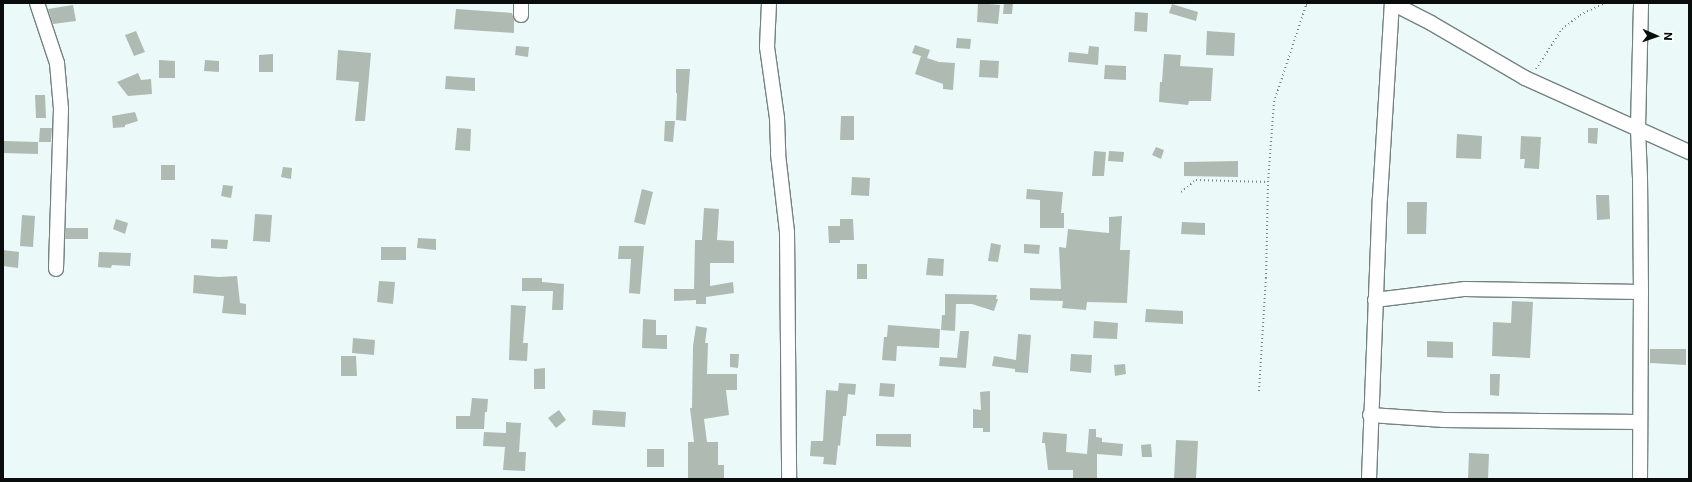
<!DOCTYPE html>
<style>
body{margin:0}
#map{position:relative;width:1692px;height:482px;overflow:hidden;background:#ebfaf9;font-family:Inter,sans-serif}
div>[style]{position:absolute}
.building>*{inset:0;background:#afbab3}
.path>*{height:2px;margin-top:-1px;transform-origin:0;background:repeating-linear-gradient(90deg,#798382 0 1px,transparent 0 4px)}
.roads{filter:drop-shadow(1px 0 #748281) drop-shadow(-1px 0 #748281) drop-shadow(0 1px #748281) drop-shadow(0 -1px #748281)}
.minor>*{height:14px;margin:-7px;padding:0 7px;transform-origin:7px;border-radius:7px;background:#fff}
span{translate:-50% -50%;white-space:nowrap;text-align:center;line-height:1.15;-webkit-text-stroke:4px #fff;paint-order:stroke}
.frame{position:absolute;inset:0;border:4px solid #090e0d;pointer-events:none}
.north{position:absolute;left:1636px;top:16px;width:40px;height:40px;-webkit-text-stroke:3px #fff;paint-order:stroke;rotate:92deg;font-size:11px;font-weight:700;line-height:16px;text-align:center;color:#090e0d}
.north::after{content:'';display:block;margin:auto;width:14px;height:18px;background:#090e0d;clip-path:polygon(50% 0,100% 100%,50% 72%,0 100%)}
</style>
<div id="map">
<div class="building">
<div style="clip-path:polygon(978px 3px,1000px 5px,998px 24px,977px 22px)"></div>
<div style="clip-path:polygon(1004px 3px,1013px 3px,1012px 14px,1003px 14px)"></div>
<div style="clip-path:polygon(1172px 4px,1198px 12px,1196px 21px,1169px 13px)"></div>
<div style="clip-path:polygon(73px 5px,76px 21px,53px 24px,48px 9px)"></div>
<div style="clip-path:polygon(456px 9px,512px 13px,514px 20px,514px 33px,454px 29px)"></div>
<div style="clip-path:polygon(1135px 12px,1148px 13px,1147px 32px,1134px 31px)"></div>
<div style="clip-path:polygon(136px 31px,145px 52px,134px 56px,125px 35px)"></div>
<div style="clip-path:polygon(1207px 31px,1235px 33px,1234px 56px,1206px 55px)"></div>
<div style="clip-path:polygon(957px 38px,971px 39px,970px 49px,956px 48px)"></div>
<div style="clip-path:polygon(915px 45px,930px 50px,927px 58px,939px 62px,955px 63px,953px 90px,943px 89px,943px 84px,915px 74px,921px 56px,912px 53px)"></div>
<div style="clip-path:polygon(516px 46px,529px 47px,528px 57px,515px 55px)"></div>
<div style="clip-path:polygon(1089px 46px,1099px 47px,1098px 65px,1068px 62px,1069px 52px,1088px 54px)"></div>
<div style="clip-path:polygon(338px 50px,371px 53px,365px 121px,355px 121px,359px 82px,336px 80px)"></div>
<div style="clip-path:polygon(273px 54px,273px 72px,259px 72px,259px 55px)"></div>
<div style="clip-path:polygon(1164px 54px,1181px 55px,1180px 66px,1213px 68px,1211px 101px,1189px 101px,1188px 105px,1159px 102px,1160px 82px,1162px 82px)"></div>
<div style="clip-path:polygon(159px 60px,175px 61px,175px 78px,159px 78px)"></div>
<div style="clip-path:polygon(205px 60px,219px 61px,219px 72px,204px 71px)"></div>
<div style="clip-path:polygon(980px 60px,999px 61px,998px 78px,979px 77px)"></div>
<div style="clip-path:polygon(1105px 65px,1126px 66px,1126px 80px,1104px 79px)"></div>
<div style="clip-path:polygon(676px 69px,690px 69px,686px 121px,676px 120px,677px 93px,676px 93px)"></div>
<div style="clip-path:polygon(138px 73px,141px 80px,151px 79px,152px 94px,128px 96px,117px 82px)"></div>
<div style="clip-path:polygon(446px 76px,475px 78px,475px 91px,445px 89px)"></div>
<div style="clip-path:polygon(35px 95px,45px 95px,46px 118px,36px 118px)"></div>
<div style="clip-path:polygon(135px 112px,138px 121px,125px 125px,125px 127px,113px 128px,112px 116px)"></div>
<div style="clip-path:polygon(841px 116px,854px 116px,854px 140px,840px 140px)"></div>
<div style="clip-path:polygon(665px 121px,675px 121px,673px 142px,664px 141px)"></div>
<div style="clip-path:polygon(40px 128px,52px 128px,51px 142px,39px 142px)"></div>
<div style="clip-path:polygon(457px 128px,471px 129px,470px 151px,455px 150px)"></div>
<div style="clip-path:polygon(1588px 128px,1598px 128px,1597px 144px,1588px 143px)"></div>
<div style="clip-path:polygon(1457px 134px,1482px 136px,1481px 159px,1456px 158px)"></div>
<div style="clip-path:polygon(1521px 136px,1541px 137px,1539px 169px,1524px 168px,1525px 159px,1520px 159px)"></div>
<div style="clip-path:polygon(3px 141px,38px 142px,38px 154px,3px 153px)"></div>
<div style="clip-path:polygon(1156px 147px,1164px 150px,1161px 159px,1152px 155px)"></div>
<div style="clip-path:polygon(1094px 151px,1106px 152px,1104px 176px,1092px 176px)"></div>
<div style="clip-path:polygon(1109px 151px,1124px 152px,1123px 162px,1108px 161px)"></div>
<div style="clip-path:polygon(1238px 161px,1238px 177px,1184px 176px,1184px 162px)"></div>
<div style="clip-path:polygon(161px 165px,175px 165px,175px 180px,161px 180px)"></div>
<div style="clip-path:polygon(283px 167px,292px 168px,291px 179px,281px 177px)"></div>
<div style="clip-path:polygon(852px 177px,870px 178px,869px 196px,851px 195px)"></div>
<div style="clip-path:polygon(223px 185px,233px 186px,231px 198px,221px 196px)"></div>
<div style="clip-path:polygon(642px 189px,653px 192px,645px 225px,634px 222px)"></div>
<div style="clip-path:polygon(1027px 189px,1063px 192px,1061px 213px,1064px 213px,1064px 228px,1040px 228px,1040px 200px,1026px 199px)"></div>
<div style="clip-path:polygon(1596px 195px,1609px 195px,1610px 219px,1597px 220px)"></div>
<div style="clip-path:polygon(1407px 202px,1427px 202px,1426px 234px,1407px 234px)"></div>
<div style="clip-path:polygon(704px 208px,719px 209px,717px 240px,734px 241px,734px 263px,710px 263px,710px 286px,733px 282px,734px 293px,706px 297px,706px 304px,696px 304px,696px 300px,674px 301px,674px 289px,694px 289px,695px 240px,702px 240px)"></div>
<div style="clip-path:polygon(255px 214px,272px 215px,270px 242px,253px 241px)"></div>
<div style="clip-path:polygon(22px 215px,35px 216px,33px 247px,20px 246px)"></div>
<div style="clip-path:polygon(1122px 216px,1120px 250px,1130px 250px,1127px 303px,1087px 302px,1086px 310px,1062px 308px,1063px 301px,1030px 300px,1030px 288px,1061px 289px,1059px 247px,1066px 248px,1068px 229px,1109px 233px,1109px 217px)"></div>
<div style="clip-path:polygon(116px 219px,128px 223px,125px 234px,113px 229px)"></div>
<div style="clip-path:polygon(840px 219px,853px 219px,854px 240px,840px 240px,840px 243px,829px 243px,828px 226px,840px 226px)"></div>
<div style="clip-path:polygon(1182px 222px,1205px 223px,1205px 235px,1181px 234px)"></div>
<div style="clip-path:polygon(66px 228px,88px 228px,88px 239px,65px 239px)"></div>
<div style="clip-path:polygon(418px 238px,436px 239px,436px 250px,417px 248px)"></div>
<div style="clip-path:polygon(211px 239px,228px 240px,227px 249px,211px 248px)"></div>
<div style="clip-path:polygon(991px 243px,1001px 245px,998px 262px,988px 261px)"></div>
<div style="clip-path:polygon(1024px 244px,1040px 245px,1039px 254px,1024px 253px)"></div>
<div style="clip-path:polygon(619px 246px,644px 246px,640px 294px,629px 293px,631px 259px,618px 259px)"></div>
<div style="clip-path:polygon(381px 247px,406px 247px,406px 260px,381px 260px)"></div>
<div style="clip-path:polygon(3px 250px,19px 252px,18px 268px,3px 266px)"></div>
<div style="clip-path:polygon(99px 252px,131px 253px,130px 266px,112px 265px,111px 268px,98px 267px)"></div>
<div style="clip-path:polygon(928px 258px,944px 259px,943px 276px,926px 275px)"></div>
<div style="clip-path:polygon(857px 264px,867px 264px,867px 279px,857px 279px)"></div>
<div style="clip-path:polygon(194px 275px,219px 277px,237px 276px,240px 303px,246px 304px,246px 315px,222px 313px,224px 296px,193px 293px)"></div>
<div style="clip-path:polygon(522px 278px,542px 278px,542px 282px,564px 284px,563px 310px,552px 310px,553px 291px,522px 291px)"></div>
<div style="clip-path:polygon(379px 281px,395px 282px,393px 304px,377px 302px)"></div>
<div style="clip-path:polygon(945px 294px,997px 295px,996px 299px,998px 299px,994px 311px,972px 304px,956px 304px,955px 331px,941px 330px,942px 315px,945px 315px)"></div>
<div style="clip-path:polygon(1512px 301px,1533px 302px,1530px 358px,1492px 356px,1493px 322px,1511px 323px)"></div>
<div style="clip-path:polygon(511px 305px,526px 306px,523px 343px,528px 343px,527px 361px,509px 360px)"></div>
<div style="clip-path:polygon(1146px 309px,1183px 311px,1183px 324px,1145px 322px)"></div>
<div style="clip-path:polygon(643px 319px,656px 320px,656px 335px,667px 335px,667px 349px,642px 348px)"></div>
<div style="clip-path:polygon(1094px 321px,1118px 323px,1117px 339px,1093px 338px)"></div>
<div style="clip-path:polygon(888px 325px,940px 329px,939px 348px,897px 346px,896px 361px,882px 360px,884px 337px,887px 337px)"></div>
<div style="clip-path:polygon(696px 326px,707px 328px,705px 343px,708px 343px,707px 374px,737px 374px,737px 390px,726px 390px,729px 415px,704px 419px,707px 442px,718px 442px,718px 465px,724px 465px,724px 478px,688px 478px,688px 442px,694px 442px,690px 408px,692px 408px,693px 346px)"></div>
<div style="clip-path:polygon(960px 331px,969px 331px,966px 368px,939px 366px,940px 357px,957px 358px)"></div>
<div style="clip-path:polygon(1018px 334px,1031px 335px,1028px 373px,1015px 372px,1015px 369px,992px 366px,994px 356px,1016px 360px)"></div>
<div style="clip-path:polygon(353px 338px,375px 340px,374px 355px,352px 353px)"></div>
<div style="clip-path:polygon(1427px 341px,1453px 342px,1453px 358px,1427px 357px)"></div>
<div style="clip-path:polygon(1650px 349px,1686px 349px,1686px 365px,1650px 363px)"></div>
<div style="clip-path:polygon(730px 354px,739px 354px,738px 368px,730px 367px)"></div>
<div style="clip-path:polygon(1071px 354px,1092px 355px,1091px 373px,1070px 371px)"></div>
<div style="clip-path:polygon(341px 356px,356px 356px,357px 376px,341px 376px)"></div>
<div style="clip-path:polygon(1125px 364px,1126px 374px,1115px 376px,1114px 365px)"></div>
<div style="clip-path:polygon(545px 368px,545px 389px,534px 389px,534px 369px)"></div>
<div style="clip-path:polygon(1490px 374px,1500px 374px,1499px 396px,1490px 395px)"></div>
<div style="clip-path:polygon(839px 383px,856px 384px,855px 395px,848px 394px,846px 416px,843px 416px,840px 446px,838px 445px,836px 465px,823px 464px,824px 457px,810px 456px,811px 441px,823px 441px,826px 390px,838px 391px)"></div>
<div style="clip-path:polygon(880px 383px,895px 384px,894px 397px,879px 396px)"></div>
<div style="clip-path:polygon(990px 391px,990px 432px,983px 432px,983px 428px,973px 428px,973px 409px,981px 410px,980px 392px)"></div>
<div style="clip-path:polygon(472px 398px,488px 399px,487px 412px,485px 412px,484px 429px,456px 429px,456px 416px,470px 416px)"></div>
<div style="clip-path:polygon(559px 410px,566px 420px,556px 428px,548px 418px)"></div>
<div style="clip-path:polygon(593px 410px,626px 412px,625px 427px,592px 425px)"></div>
<div style="clip-path:polygon(506px 422px,521px 423px,519px 452px,526px 452px,525px 471px,503px 470px,505px 447px,483px 446px,484px 432px,506px 433px)"></div>
<div style="clip-path:polygon(1089px 429px,1096px 429px,1096px 437px,1102px 438px,1102px 442px,1123px 444px,1122px 456px,1097px 454px,1097px 479px,1073px 479px,1073px 470px,1048px 470px,1045px 443px,1042px 443px,1043px 432px,1067px 434px,1066px 452px,1087px 454px)"></div>
<div style="clip-path:polygon(876px 434px,911px 434px,911px 447px,876px 446px)"></div>
<div style="clip-path:polygon(1176px 440px,1198px 441px,1196px 479px,1174px 479px)"></div>
<div style="clip-path:polygon(1151px 444px,1152px 457px,1142px 457px,1141px 445px)"></div>
<div style="clip-path:polygon(647px 449px,664px 449px,664px 467px,647px 467px)"></div>
<div style="clip-path:polygon(1469px 453px,1489px 454px,1488px 479px,1468px 479px)"></div>
</div>
<div class="path">
<div style="left:1536px;top:69px;width:48px;rotate:-57deg"></div>
<div style="left:1562px;top:29px;width:23px;rotate:-38deg"></div>
<div style="left:1580px;top:15px;width:28px;rotate:-26deg"></div>
<div style="left:1181px;top:192px;width:19px;rotate:-39deg"></div>
<div style="left:1196px;top:180px;width:72px;rotate:1.6deg"></div>
<div style="left:1259px;top:391px;width:113px;rotate:-86.5deg"></div>
<div style="left:1266px;top:278px;width:96px;rotate:-88.8deg"></div>
<div style="left:1268px;top:182px;width:80px;rotate:-85.7deg"></div>
<div style="left:1274px;top:102px;width:102px;rotate:-71.7deg"></div>
<div style="left:1306px;top:5px;width:4px;rotate:-27deg"></div>
</div>
<div class="roads">
<div class="minor">
<div style="left:37px;top:3px;width:63px;rotate:71.6deg"></div>
<div style="left:57px;top:63px;width:46px;rotate:85deg"></div>
<div style="left:61px;top:109px;width:160px;rotate:91.8deg"></div>
<div style="left:769px;top:3px;width:44px;rotate:92.6deg"></div>
<div style="left:767px;top:47px;width:72px;rotate:82deg"></div>
<div style="left:777px;top:118px;width:36px;rotate:88deg"></div>
<div style="left:778px;top:154px;width:79px;rotate:83.4deg"></div>
<div style="left:787px;top:232px;width:247px;rotate:89.5deg"></div>
<div style="left:1392px;top:3px;width:44px;rotate:27.1deg"></div>
<div style="left:1431px;top:23px;width:109px;rotate:30.3deg"></div>
<div style="left:1525px;top:78px;width:180px;rotate:24.3deg"></div>
<div style="left:521px;top:15px;width:12px;rotate:-90deg"></div>
<div style="left:1375px;top:300px;width:91px;rotate:-7deg"></div>
<div style="left:1465px;top:289px;width:176px;rotate:1deg"></div>
<div style="left:1370px;top:415px;width:74px;rotate:3.9deg"></div>
<div style="left:1444px;top:420px;width:196px;rotate:0.6deg"></div>
<div style="left:1369px;top:479px;width:281px;rotate:-87.8deg"></div>
<div style="left:1380px;top:198px;width:195px;rotate:-86.5deg"></div>
<div style="left:1640px;top:479px;width:187px;rotate:-89.7deg"></div>
<div style="left:1641px;top:292px;width:114px;rotate:-90.5deg"></div>
<div style="left:1640px;top:178px;width:50px;rotate:-92.3deg"></div>
<div style="left:1638px;top:128px;width:125px;rotate:-88.6deg"></div>
</div>
</div>
<div class="frame"></div>
<div class="north">N</div>
</div>
